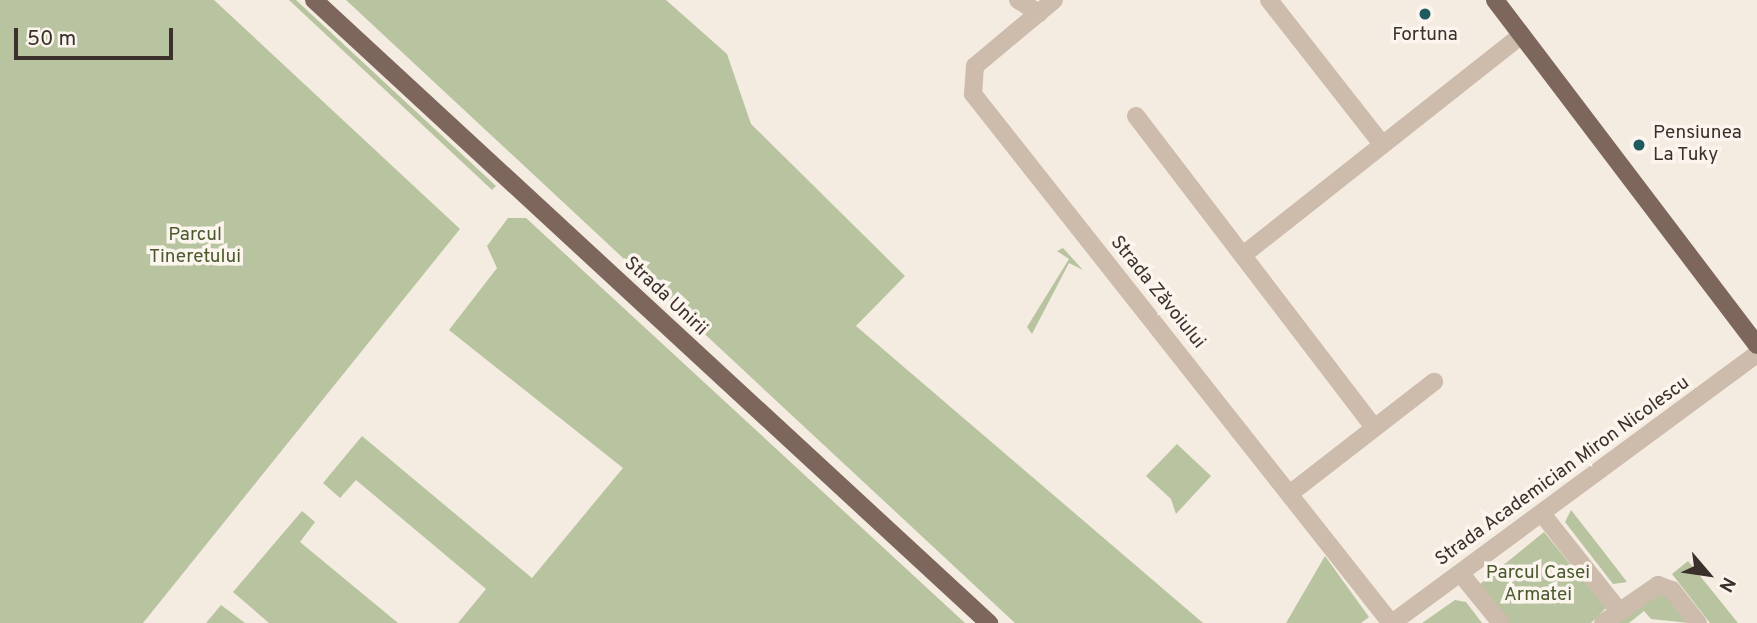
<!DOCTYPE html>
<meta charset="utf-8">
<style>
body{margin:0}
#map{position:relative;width:1757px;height:623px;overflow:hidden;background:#f4ebe1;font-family:Overpass,sans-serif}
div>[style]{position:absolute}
.green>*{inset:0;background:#b8c4a0}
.minor>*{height:18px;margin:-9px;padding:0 9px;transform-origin:9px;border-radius:9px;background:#cdbbac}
.major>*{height:18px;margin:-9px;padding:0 9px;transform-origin:9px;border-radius:9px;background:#7d675c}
.dots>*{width:19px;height:19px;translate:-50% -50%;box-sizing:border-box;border:4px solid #fbf5ee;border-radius:50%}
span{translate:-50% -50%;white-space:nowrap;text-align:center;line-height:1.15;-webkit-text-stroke:7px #fbf5ee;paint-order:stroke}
.poi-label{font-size:19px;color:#3b302b}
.left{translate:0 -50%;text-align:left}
.park-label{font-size:19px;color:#4a5a2e}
.street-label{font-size:19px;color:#3b302b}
.north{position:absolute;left:1673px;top:539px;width:70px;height:70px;-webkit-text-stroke:5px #fbf5ee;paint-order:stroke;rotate:119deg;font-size:19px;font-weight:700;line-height:28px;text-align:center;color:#3b302b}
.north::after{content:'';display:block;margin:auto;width:24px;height:32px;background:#3b302b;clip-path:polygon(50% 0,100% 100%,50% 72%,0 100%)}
.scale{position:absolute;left:14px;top:28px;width:159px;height:32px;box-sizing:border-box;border:4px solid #3b302b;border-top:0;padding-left:9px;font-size:21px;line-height:24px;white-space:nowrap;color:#3b302b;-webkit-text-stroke:5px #fbf5ee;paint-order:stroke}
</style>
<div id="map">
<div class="green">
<div style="clip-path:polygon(0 0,214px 0,460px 229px,143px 623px,0 623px)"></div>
<div style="clip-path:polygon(289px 0,296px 0,496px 186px,492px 190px)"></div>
<div style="clip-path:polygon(346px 0,666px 0,727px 54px,751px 124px,905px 276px,856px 326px,1203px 623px,1015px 623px)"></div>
<div style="clip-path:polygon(508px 218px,526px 218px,965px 623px,458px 623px,486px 589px,356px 480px,340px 498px,323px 483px,362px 436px,532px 578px,623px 468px,449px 330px,497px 268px,487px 246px)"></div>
<div style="clip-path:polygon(1063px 248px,1083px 270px,1069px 263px,1032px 334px,1027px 327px,1069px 259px,1057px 251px)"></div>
<div style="clip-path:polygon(1177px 444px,1211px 476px,1176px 514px,1171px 499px,1146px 476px)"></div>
<div style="clip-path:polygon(1571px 510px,1600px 547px,1627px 582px,1613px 584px,1565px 522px)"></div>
<div style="clip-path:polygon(302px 511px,315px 522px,300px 542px,398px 623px,269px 623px,233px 592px)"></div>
<div style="clip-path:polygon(1544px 532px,1606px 608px,1591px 623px,1509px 623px,1480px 584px)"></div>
<div style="clip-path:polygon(1325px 556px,1369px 617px,1361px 623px,1286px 623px)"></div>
<div style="clip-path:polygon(1688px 561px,1738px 623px,1710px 623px,1672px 574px)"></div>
<div style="clip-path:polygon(1652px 592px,1667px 596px,1689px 623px,1651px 619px,1644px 611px,1629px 623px,1611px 623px)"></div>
<div style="clip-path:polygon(1455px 600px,1466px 602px,1482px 623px,1422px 623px)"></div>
<div style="clip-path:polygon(221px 605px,245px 623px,206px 623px)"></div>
</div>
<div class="minor">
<div style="left:1018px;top:0;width:25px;rotate:32deg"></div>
<div style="left:1054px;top:0;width:103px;rotate:140.1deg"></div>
<div style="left:975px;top:66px;width:28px;rotate:94deg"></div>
<div style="left:973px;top:94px;width:674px;rotate:51.69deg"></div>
<div style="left:1269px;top:0;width:183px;rotate:51.9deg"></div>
<div style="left:1136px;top:116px;width:392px;rotate:52.6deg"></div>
<div style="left:1243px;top:255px;width:355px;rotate:-38.3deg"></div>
<div style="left:1292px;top:492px;width:180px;rotate:-37.8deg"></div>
<div style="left:1543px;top:515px;width:122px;rotate:51.6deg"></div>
<div style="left:1461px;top:574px;width:63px;rotate:50.8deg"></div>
<div style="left:1392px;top:623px;width:453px;rotate:-36.4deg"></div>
<div style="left:1603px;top:623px;width:67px;rotate:-34.6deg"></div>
<div style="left:1658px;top:585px;width:15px;rotate:20deg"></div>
<div style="left:1672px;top:590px;width:42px;rotate:51.8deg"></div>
</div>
<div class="major">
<div style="left:314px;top:0;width:919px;rotate:42.71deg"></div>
<div style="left:1495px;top:0;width:433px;rotate:52.8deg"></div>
</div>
<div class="dots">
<div style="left:1425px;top:14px;background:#1f5a5e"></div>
<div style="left:1639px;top:145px;background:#1f5a5e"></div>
</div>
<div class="poi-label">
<span style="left:1425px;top:36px">Fortuna</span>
<span class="left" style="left:1653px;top:145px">Pensiunea<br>La Tuky</span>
</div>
<div class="park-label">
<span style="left:195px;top:247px">Parcul<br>Tineretului</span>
<span style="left:1538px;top:585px">Parcul Casei<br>Armatei</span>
</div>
<div class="street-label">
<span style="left:1157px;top:293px;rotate:51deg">Strada Zăvoiului</span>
<span style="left:665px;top:297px;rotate:43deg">Strada Unirii</span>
<span style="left:1563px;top:472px;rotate:-36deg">Strada Academician Miron Nicolescu</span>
</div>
<div class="north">N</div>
<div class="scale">50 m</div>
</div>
